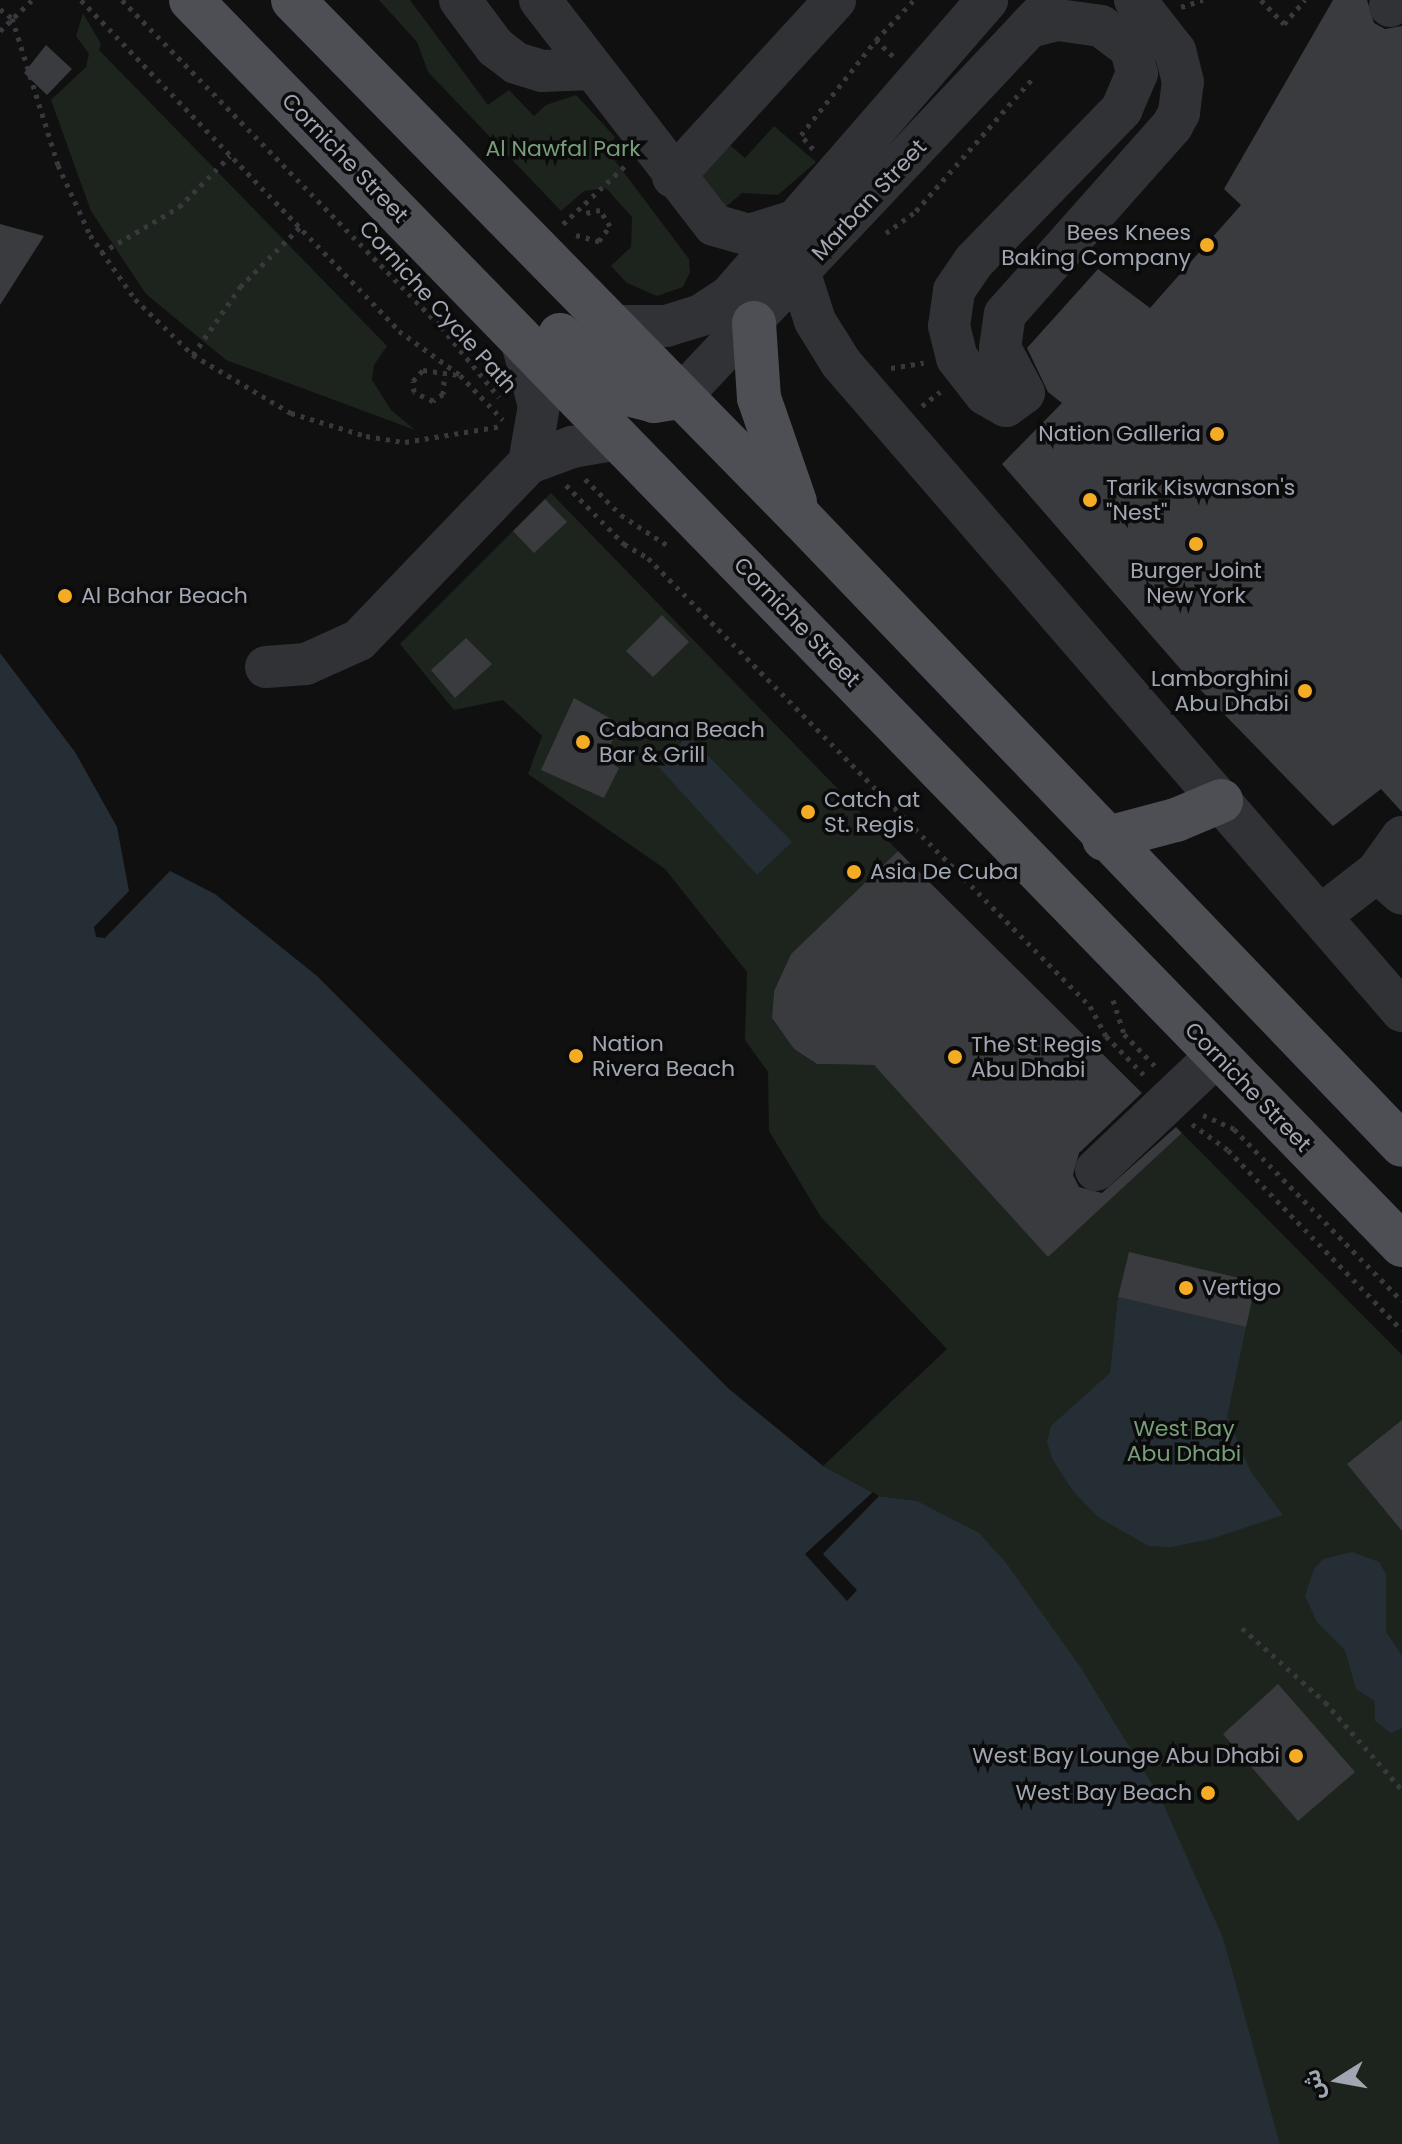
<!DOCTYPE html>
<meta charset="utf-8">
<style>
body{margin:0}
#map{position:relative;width:1402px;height:2144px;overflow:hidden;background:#101011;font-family:Poppins,"Noto Sans Arabic",sans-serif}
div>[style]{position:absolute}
.green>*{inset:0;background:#1c241d}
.water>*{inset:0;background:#262e35}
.pier>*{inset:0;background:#101011}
.building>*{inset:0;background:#3a3b3e}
.path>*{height:5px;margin-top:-2.5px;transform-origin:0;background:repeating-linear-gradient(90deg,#37393d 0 4px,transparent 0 10px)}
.minor>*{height:42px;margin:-21px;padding:0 21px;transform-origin:21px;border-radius:21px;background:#313236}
.major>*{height:44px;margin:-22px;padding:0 22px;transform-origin:22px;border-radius:22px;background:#4d4f55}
.dots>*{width:22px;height:22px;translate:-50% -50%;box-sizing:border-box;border:4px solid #0b0b0c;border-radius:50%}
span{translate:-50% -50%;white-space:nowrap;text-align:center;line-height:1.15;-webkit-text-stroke:7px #0b0b0c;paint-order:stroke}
.park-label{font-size:22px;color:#779e79}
.street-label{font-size:22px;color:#a0a6b2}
.poi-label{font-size:22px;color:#a0a6b2}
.right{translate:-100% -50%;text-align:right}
.left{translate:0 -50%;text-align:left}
.north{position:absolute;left:1298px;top:2040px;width:80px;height:80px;-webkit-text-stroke:6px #0b0b0c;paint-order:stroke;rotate:259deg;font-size:22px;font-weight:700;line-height:32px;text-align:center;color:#a0a6b2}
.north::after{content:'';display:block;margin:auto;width:28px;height:36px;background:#a0a6b2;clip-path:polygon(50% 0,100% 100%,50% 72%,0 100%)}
</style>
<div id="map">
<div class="green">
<div style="clip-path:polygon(379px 0,410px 0,488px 105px,509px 90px,534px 116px,546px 105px,576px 95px,615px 137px,607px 150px,689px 259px,690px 272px,683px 287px,657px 296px,627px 283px,611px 266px,631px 247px,632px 217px,606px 188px,584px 191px,561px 211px,428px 72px,417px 42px)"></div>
<div style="clip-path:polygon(83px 13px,101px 44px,99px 50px,387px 346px,374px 365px,372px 380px,391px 410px,415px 430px,226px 360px,146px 294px,91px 211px,51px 100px,86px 67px,89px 54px,76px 36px)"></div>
<div style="clip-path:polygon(774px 126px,816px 162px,778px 195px,742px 193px,716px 215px,697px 175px,726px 142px,745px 158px)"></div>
<div style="clip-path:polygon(551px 493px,898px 851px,791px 954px,774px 991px,772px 1018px,794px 1049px,817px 1064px,874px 1065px,1048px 1256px,1182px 1133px,1402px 1355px,1402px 2144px,1280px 2144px,1254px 2053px,917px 1501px,879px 1496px,823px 1466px,947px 1349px,821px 1217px,769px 1131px,768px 1072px,745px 1040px,747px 972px,665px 869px,528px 774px,542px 736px,503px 700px,454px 710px,400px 644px)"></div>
</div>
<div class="water">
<div style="clip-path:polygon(0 653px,75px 752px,117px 827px,129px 891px,94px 927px,96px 937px,105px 938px,170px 871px,215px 894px,317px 976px,729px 1389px,823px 1466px,879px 1496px,917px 1501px,979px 1533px,1006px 1563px,1081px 1668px,1160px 1797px,1223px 1938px,1280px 2144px,0 2144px)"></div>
<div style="clip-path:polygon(686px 733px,792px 842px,757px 875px,655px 763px,676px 753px)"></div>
<div style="clip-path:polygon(1118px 1297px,1246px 1327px,1227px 1417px,1251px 1472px,1283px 1515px,1211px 1539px,1171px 1547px,1149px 1546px,1098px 1517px,1073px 1491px,1053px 1460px,1047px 1442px,1051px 1426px,1110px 1373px)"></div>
<div style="clip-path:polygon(1352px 1552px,1379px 1562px,1386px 1574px,1386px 1632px,1402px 1656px,1402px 1728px,1391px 1733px,1375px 1721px,1375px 1701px,1356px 1689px,1345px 1650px,1317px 1622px,1305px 1596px,1314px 1569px,1323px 1559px)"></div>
</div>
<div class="pier">
<div style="clip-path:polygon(873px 1492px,879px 1496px,823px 1554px,857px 1590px,847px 1601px,805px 1554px)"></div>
</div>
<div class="building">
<div style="clip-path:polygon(1333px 0,1367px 0,1374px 23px,1385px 29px,1402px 26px,1402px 812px,1381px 789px,1333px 826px,1183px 672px,1002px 464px,1062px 403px,1048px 392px,1027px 348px,1098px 269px,1150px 308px,1241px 205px,1224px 189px)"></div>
<div style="clip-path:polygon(46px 45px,72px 69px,47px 95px,24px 73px)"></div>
<div style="clip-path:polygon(0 224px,44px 236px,0 305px)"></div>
<div style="clip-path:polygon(545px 499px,567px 522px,534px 553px,513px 531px)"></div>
<div style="clip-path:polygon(662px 615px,689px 642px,653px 677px,626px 651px)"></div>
<div style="clip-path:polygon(466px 638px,492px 664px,455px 698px,431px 670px)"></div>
<div style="clip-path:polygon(574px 698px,620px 724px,604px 759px,619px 768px,604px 798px,541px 770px)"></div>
<div style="clip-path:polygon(898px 851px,1142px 1093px,1079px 1153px,1073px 1175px,1079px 1187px,1102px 1193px,1176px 1127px,1182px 1133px,1048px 1257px,874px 1065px,817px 1064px,794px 1049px,772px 1018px,774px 991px,791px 954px)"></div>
<div style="clip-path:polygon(1129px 1252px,1256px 1282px,1246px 1327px,1118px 1297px)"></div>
<div style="clip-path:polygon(1402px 1420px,1402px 1531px,1347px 1464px)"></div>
<div style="clip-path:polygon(1278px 1684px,1355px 1772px,1298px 1821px,1223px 1734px)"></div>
</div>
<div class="path">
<div style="left:81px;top:0;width:459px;rotate:46.1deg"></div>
<div style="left:399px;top:331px;width:75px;rotate:35.8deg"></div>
<div style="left:460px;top:375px;width:62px;rotate:46.3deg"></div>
<div style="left:122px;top:0;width:457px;rotate:45.7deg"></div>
<div style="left:441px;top:327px;width:91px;rotate:50.4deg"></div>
<div style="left:1261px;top:0;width:33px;rotate:46deg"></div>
<div style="left:1284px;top:24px;width:32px;rotate:-49deg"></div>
<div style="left:1181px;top:7px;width:23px;rotate:-18deg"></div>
<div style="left:0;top:9px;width:15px;rotate:37deg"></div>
<div style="left:12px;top:18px;width:154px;rotate:72.6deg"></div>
<div style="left:58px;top:165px;width:77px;rotate:65.4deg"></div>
<div style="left:90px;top:235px;width:78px;rotate:54.9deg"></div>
<div style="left:135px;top:299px;width:81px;rotate:44deg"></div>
<div style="left:193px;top:355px;width:114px;rotate:30.6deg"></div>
<div style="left:291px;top:413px;width:78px;rotate:17deg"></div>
<div style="left:366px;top:436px;width:39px;rotate:9deg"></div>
<div style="left:405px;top:442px;width:98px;rotate:-9.4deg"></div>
<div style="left:0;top:31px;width:45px;rotate:-44.1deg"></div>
<div style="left:893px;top:56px;width:23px;rotate:-137deg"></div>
<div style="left:876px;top:40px;width:55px;rotate:-46.5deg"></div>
<div style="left:813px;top:149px;width:18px;rotate:-131deg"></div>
<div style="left:801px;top:135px;width:121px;rotate:-51.7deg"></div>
<div style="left:563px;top:224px;width:86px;rotate:-43.1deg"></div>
<div style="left:886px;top:233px;width:37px;rotate:-36deg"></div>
<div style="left:916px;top:211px;width:177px;rotate:-48.7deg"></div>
<div style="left:576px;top:235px;width:24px;rotate:15deg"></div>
<div style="left:599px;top:241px;width:19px;rotate:-54deg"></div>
<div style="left:610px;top:226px;width:19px;rotate:-122deg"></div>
<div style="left:600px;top:210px;width:19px;rotate:168deg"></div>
<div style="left:101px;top:253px;width:91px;rotate:-30.5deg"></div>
<div style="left:179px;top:207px;width:72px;rotate:-45deg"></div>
<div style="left:193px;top:355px;width:83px;rotate:-55.3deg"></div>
<div style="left:240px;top:287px;width:85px;rotate:-45deg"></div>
<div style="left:891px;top:368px;width:33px;rotate:-9deg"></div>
<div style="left:444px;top:381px;width:13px;rotate:94deg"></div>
<div style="left:443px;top:394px;width:12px;rotate:145deg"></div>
<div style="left:433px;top:401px;width:21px;rotate:-155deg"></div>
<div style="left:414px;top:392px;width:11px;rotate:-95deg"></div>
<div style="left:413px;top:381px;width:15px;rotate:-48deg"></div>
<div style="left:423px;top:370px;width:35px;rotate:8deg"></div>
<div style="left:922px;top:406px;width:23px;rotate:-38deg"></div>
<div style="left:585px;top:479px;width:51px;rotate:45deg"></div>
<div style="left:621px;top:515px;width:55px;rotate:33.1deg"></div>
<div style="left:566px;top:485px;width:83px;rotate:45.5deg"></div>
<div style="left:624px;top:544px;width:28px;rotate:30deg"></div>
<div style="left:648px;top:558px;width:629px;rotate:45.39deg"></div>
<div style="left:1090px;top:1006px;width:34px;rotate:62deg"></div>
<div style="left:1106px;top:1036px;width:57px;rotate:45.7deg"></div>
<div style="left:1113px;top:1000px;width:36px;rotate:72deg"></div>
<div style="left:1124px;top:1034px;width:46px;rotate:45.9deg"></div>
<div style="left:1203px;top:1115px;width:34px;rotate:24deg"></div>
<div style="left:1234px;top:1129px;width:240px;rotate:45.7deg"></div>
<div style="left:1192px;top:1124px;width:44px;rotate:35.8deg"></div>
<div style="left:1228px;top:1150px;width:250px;rotate:46deg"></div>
<div style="left:1242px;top:1628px;width:111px;rotate:41.7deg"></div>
<div style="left:1325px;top:1702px;width:117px;rotate:48.8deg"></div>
</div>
<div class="minor">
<div style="left:460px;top:0;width:59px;rotate:53.3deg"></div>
<div style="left:495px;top:47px;width:26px;rotate:37deg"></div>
<div style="left:516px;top:63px;width:27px;rotate:17deg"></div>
<div style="left:542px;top:71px;width:50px;rotate:-2.3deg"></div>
<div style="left:540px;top:0;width:284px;rotate:52.3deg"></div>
<div style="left:714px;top:225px;width:36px;rotate:16deg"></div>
<div style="left:749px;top:235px;width:54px;rotate:-17.1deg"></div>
<div style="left:1390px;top:6px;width:8px;rotate:-45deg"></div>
<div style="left:1029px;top:27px;width:30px;rotate:-14deg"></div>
<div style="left:1058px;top:20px;width:43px;rotate:7.9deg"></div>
<div style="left:1101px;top:26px;width:38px;rotate:37deg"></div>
<div style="left:1131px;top:49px;width:25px;rotate:76deg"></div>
<div style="left:1137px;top:73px;width:39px;rotate:113deg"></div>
<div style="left:1122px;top:109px;width:212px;rotate:134.2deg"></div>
<div style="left:974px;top:261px;width:36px;rotate:124deg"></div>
<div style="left:954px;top:291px;width:35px;rotate:98deg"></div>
<div style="left:949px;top:326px;width:33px;rotate:76deg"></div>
<div style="left:957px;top:358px;width:46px;rotate:52.1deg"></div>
<div style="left:985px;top:394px;width:24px;rotate:30deg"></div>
<div style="left:1006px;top:406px;width:22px;rotate:-36deg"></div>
<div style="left:1024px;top:393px;width:51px;rotate:-118.1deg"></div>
<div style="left:1000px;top:348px;width:34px;rotate:-82deg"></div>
<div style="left:1005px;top:314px;width:251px;rotate:-48.4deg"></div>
<div style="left:1172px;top:126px;width:15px;rotate:-62deg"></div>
<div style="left:1179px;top:113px;width:31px;rotate:-83deg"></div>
<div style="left:1183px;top:82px;width:32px;rotate:-104deg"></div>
<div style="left:1175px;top:51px;width:65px;rotate:-128.1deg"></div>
<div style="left:673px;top:177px;width:240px;rotate:-47.5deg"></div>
<div style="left:800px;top:274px;width:49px;rotate:72.3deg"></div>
<div style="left:815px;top:321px;width:49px;rotate:58.2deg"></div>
<div style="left:841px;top:363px;width:857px;rotate:49.12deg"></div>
<div style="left:610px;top:326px;width:56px"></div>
<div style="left:666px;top:326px;width:37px;rotate:-17deg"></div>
<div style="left:701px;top:315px;width:35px;rotate:-33deg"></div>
<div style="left:730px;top:296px;width:392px;rotate:-49deg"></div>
<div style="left:521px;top:339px;width:69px;rotate:75deg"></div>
<div style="left:539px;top:406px;width:58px;rotate:100deg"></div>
<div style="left:680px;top:397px;width:536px;rotate:-46.66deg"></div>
<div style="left:266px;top:667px;width:40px;rotate:-4.3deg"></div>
<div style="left:306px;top:664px;width:58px;rotate:-24.4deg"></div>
<div style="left:359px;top:640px;width:245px;rotate:-46.2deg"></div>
<div style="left:529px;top:463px;width:46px;rotate:-20.4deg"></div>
<div style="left:572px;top:447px;width:48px;rotate:-9.7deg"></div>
<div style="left:1377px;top:872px;width:43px;rotate:-54.5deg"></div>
<div style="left:1320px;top:916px;width:72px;rotate:-37.7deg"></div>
<div style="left:1377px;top:872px;width:33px;rotate:41deg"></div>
<div style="left:1096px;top:1170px;width:167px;rotate:-43.5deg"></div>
</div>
<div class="major">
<div style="left:191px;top:0;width:1737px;rotate:45.79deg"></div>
<div style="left:293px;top:0;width:727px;rotate:45.56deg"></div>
<div style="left:802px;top:519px;width:867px;rotate:46.21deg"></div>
<div style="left:754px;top:323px;width:75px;rotate:86.2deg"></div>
<div style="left:759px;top:398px;width:110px;rotate:70.9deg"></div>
<div style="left:560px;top:335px;width:86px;rotate:42.6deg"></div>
<div style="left:623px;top:393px;width:32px;rotate:14deg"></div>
<div style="left:654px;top:401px;width:26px;rotate:-9deg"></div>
<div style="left:1104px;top:839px;width:74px;rotate:-14.8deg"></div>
<div style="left:1176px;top:820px;width:49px;rotate:-22.9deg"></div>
</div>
<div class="dots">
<div style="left:1207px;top:245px;background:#f4ac25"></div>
<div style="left:1217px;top:434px;background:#f4ac25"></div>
<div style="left:1090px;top:500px;background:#f4ac25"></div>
<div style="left:1196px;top:544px;background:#f4ac25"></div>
<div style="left:65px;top:596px;background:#f4ac25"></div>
<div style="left:1305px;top:691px;background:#f4ac25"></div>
<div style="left:583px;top:742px;background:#f4ac25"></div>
<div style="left:808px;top:812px;background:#f4ac25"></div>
<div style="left:854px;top:872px;background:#f4ac25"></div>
<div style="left:576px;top:1056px;background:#f4ac25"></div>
<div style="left:955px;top:1057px;background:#f4ac25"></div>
<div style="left:1186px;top:1288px;background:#f4ac25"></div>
<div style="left:1296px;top:1756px;background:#f4ac25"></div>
<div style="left:1208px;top:1793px;background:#f4ac25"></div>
</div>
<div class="park-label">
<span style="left:563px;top:149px">Al Nawfal Park</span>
<span style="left:1184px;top:1441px">West Bay<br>Abu Dhabi</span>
</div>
<div class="street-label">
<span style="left:345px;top:158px;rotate:46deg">Corniche Street</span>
<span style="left:869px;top:200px;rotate:-47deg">Marban Street</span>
<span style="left:438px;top:307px;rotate:48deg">Corniche Cycle Path</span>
<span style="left:797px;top:622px;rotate:46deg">Corniche Street</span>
<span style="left:1248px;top:1087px;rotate:46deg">Corniche Street</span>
</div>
<div class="poi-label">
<span class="right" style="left:1191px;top:245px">Bees Knees<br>Baking Company</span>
<span class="right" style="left:1201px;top:434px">Nation Galleria</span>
<span class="left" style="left:1106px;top:500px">Tarik Kiswanson's<br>"Nest"</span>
<span style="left:1196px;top:583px">Burger Joint<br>New York</span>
<span class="left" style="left:81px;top:596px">Al Bahar Beach</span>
<span class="right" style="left:1289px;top:691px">Lamborghini<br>Abu Dhabi</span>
<span class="left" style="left:599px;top:742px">Cabana Beach<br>Bar &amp; Grill</span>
<span class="left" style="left:824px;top:812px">Catch at<br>St. Regis</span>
<span class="left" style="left:870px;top:872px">Asia De Cuba</span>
<span class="left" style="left:592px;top:1056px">Nation<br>Rivera Beach</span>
<span class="left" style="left:971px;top:1057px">The St Regis<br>Abu Dhabi</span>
<span class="left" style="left:1202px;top:1288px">Vertigo</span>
<span class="right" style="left:1280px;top:1756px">West Bay Lounge Abu Dhabi</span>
<span class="right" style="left:1192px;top:1793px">West Bay Beach</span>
</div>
<div class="north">ش</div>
</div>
